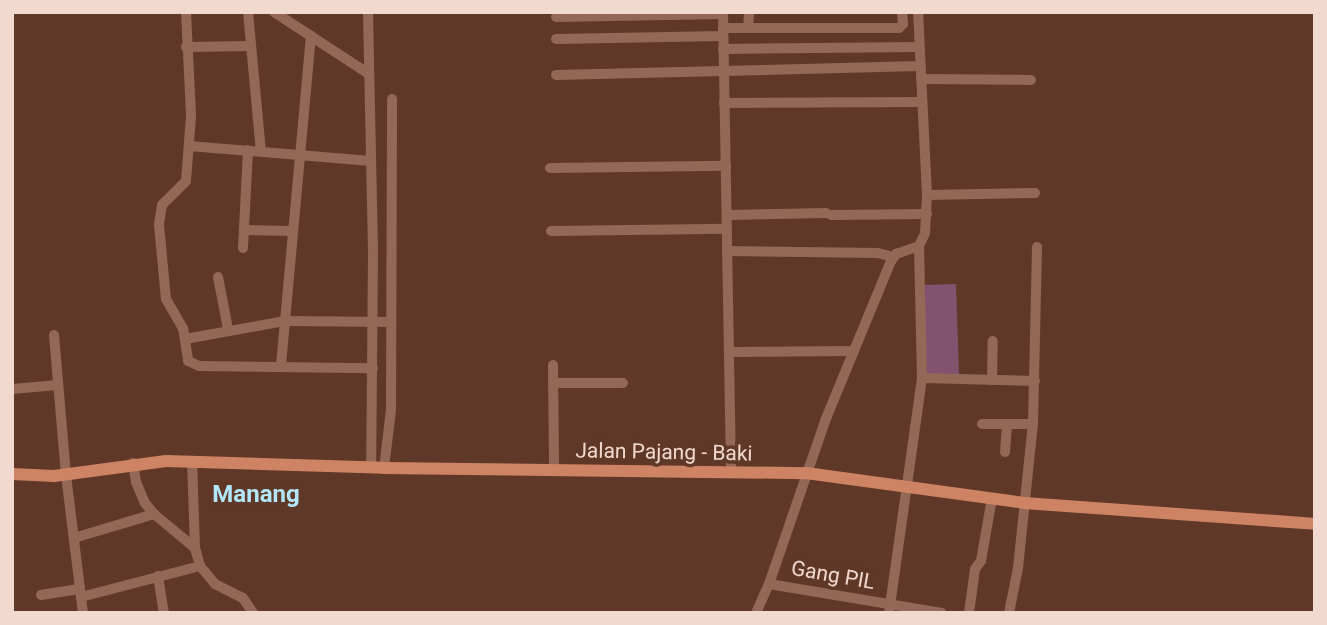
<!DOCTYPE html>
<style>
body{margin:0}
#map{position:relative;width:1327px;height:625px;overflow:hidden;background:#603827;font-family:Roboto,sans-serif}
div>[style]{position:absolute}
.green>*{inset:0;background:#81536e}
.minor>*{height:10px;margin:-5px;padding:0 5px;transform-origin:5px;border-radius:5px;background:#946856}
.major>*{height:12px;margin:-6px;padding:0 6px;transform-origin:6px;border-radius:6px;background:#ce8464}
span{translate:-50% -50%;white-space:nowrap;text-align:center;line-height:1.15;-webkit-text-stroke:7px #603827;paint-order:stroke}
.street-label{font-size:21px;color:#f2d9cf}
.quarter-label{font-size:24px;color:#b2e6fa;font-weight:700}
.frame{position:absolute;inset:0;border:14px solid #f2d9cf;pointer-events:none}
</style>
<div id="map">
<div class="green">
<div style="clip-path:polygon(956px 284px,959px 374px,925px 375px,922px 285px)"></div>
</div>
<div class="minor">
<div style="left:186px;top:12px;width:104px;rotate:87.2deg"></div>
<div style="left:191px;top:116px;width:65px;rotate:94.4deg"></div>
<div style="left:186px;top:181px;width:34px;rotate:135deg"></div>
<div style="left:162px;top:205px;width:20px;rotate:99deg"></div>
<div style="left:159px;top:225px;width:74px;rotate:84.6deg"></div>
<div style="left:166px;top:299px;width:34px;rotate:60deg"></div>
<div style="left:183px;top:328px;width:33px;rotate:81deg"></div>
<div style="left:188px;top:361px;width:12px;rotate:24deg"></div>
<div style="left:199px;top:366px;width:174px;rotate:0.7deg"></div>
<div style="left:248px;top:12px;width:140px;rotate:84.7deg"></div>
<div style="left:274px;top:12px;width:113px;rotate:33.1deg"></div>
<div style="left:368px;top:12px;width:243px;rotate:88.8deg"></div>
<div style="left:373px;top:255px;width:213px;rotate:90.5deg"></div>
<div style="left:723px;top:12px;width:460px;rotate:89deg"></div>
<div style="left:556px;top:17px;width:167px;rotate:-1deg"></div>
<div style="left:723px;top:28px;width:176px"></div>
<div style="left:899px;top:28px;width:6px;rotate:-45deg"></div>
<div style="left:903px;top:24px;width:12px;rotate:-95deg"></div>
<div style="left:748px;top:28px;width:16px;rotate:-86deg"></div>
<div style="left:556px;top:39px;width:167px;rotate:-1deg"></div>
<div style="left:186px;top:47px;width:65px;rotate:-0.9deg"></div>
<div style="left:723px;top:49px;width:196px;rotate:-0.6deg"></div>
<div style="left:556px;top:75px;width:364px;rotate:-1.4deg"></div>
<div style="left:921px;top:79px;width:110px;rotate:0.5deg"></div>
<div style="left:724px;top:103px;width:198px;rotate:-0.3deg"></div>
<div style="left:189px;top:146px;width:182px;rotate:4.7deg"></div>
<div style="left:550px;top:168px;width:176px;rotate:-0.7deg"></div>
<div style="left:927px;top:195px;width:108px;rotate:-1.1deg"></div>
<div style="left:727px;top:215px;width:99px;rotate:-1.2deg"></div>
<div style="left:831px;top:215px;width:96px;rotate:-0.6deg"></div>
<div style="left:244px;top:230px;width:49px;rotate:1.2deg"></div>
<div style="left:551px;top:231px;width:176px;rotate:-0.7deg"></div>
<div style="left:243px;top:248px;width:98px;rotate:-87.1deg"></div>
<div style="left:727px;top:251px;width:151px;rotate:0.8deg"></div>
<div style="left:878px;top:253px;width:16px;rotate:15deg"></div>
<div style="left:218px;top:277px;width:53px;rotate:79.1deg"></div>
<div style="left:54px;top:335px;width:141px;rotate:85.1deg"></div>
<div style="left:66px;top:475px;width:139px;rotate:83deg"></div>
<div style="left:185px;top:339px;width:102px;rotate:-10.2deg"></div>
<div style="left:285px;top:321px;width:106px;rotate:0.5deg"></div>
<div style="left:729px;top:352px;width:125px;rotate:-0.5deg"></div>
<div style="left:281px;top:365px;width:331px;rotate:-84.8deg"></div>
<div style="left:553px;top:365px;width:104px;rotate:89.4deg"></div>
<div style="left:922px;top:378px;width:113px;rotate:1.5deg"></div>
<div style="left:992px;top:380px;width:39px;rotate:-89deg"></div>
<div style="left:553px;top:383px;width:70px"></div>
<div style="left:12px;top:389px;width:46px;rotate:-5deg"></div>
<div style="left:982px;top:424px;width:51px"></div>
<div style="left:1005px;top:452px;width:28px;rotate:-86deg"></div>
<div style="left:192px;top:461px;width:87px;rotate:88deg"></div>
<div style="left:195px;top:548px;width:19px;rotate:74deg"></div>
<div style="left:200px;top:566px;width:23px;rotate:50deg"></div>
<div style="left:215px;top:584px;width:31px;rotate:27deg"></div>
<div style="left:243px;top:598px;width:18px;rotate:56deg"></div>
<div style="left:133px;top:463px;width:19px;rotate:81deg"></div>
<div style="left:136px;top:482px;width:23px;rotate:67deg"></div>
<div style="left:145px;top:503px;width:14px;rotate:51deg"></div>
<div style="left:154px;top:514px;width:53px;rotate:39.7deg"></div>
<div style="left:384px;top:468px;width:58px;rotate:-83.1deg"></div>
<div style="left:391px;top:410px;width:311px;rotate:-89.8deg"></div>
<div style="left:74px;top:538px;width:84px;rotate:-16.7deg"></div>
<div style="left:158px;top:576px;width:37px;rotate:81deg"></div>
<div style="left:769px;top:584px;width:175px;rotate:9.5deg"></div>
<div style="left:41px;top:595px;width:38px;rotate:-9deg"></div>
<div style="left:81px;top:597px;width:123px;rotate:-14.6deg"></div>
<div style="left:756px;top:613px;width:32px;rotate:-66deg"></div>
<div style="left:769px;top:584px;width:172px;rotate:-71deg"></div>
<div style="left:825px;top:421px;width:173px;rotate:-67.6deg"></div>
<div style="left:891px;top:261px;width:9px;rotate:-54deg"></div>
<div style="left:896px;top:254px;width:24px;rotate:-19deg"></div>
<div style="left:889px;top:613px;width:237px;rotate:-82deg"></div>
<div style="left:922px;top:378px;width:132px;rotate:-91.3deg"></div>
<div style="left:919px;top:246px;width:14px;rotate:-65deg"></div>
<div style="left:925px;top:233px;width:38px;rotate:-87deg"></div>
<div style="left:927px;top:195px;width:183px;rotate:-92.8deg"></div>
<div style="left:969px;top:613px;width:44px;rotate:-82.2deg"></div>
<div style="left:975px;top:569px;width:10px;rotate:-53deg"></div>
<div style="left:981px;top:561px;width:64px;rotate:-80.1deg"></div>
<div style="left:1009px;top:613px;width:46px;rotate:-78.7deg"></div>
<div style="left:1018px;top:568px;width:145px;rotate:-84.1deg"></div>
<div style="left:1033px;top:424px;width:177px;rotate:-88.7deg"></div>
</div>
<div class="major">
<div style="left:12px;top:474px;width:42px;rotate:2.7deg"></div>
<div style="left:54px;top:476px;width:113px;rotate:-7.6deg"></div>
<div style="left:166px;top:461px;width:218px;rotate:1.8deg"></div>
<div style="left:384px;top:468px;width:422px;rotate:0.7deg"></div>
<div style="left:806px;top:473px;width:220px;rotate:7.8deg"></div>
<div style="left:1024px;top:503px;width:292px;rotate:4.1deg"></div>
</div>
<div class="street-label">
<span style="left:664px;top:452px;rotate:1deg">Jalan Pajang - Baki</span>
<span style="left:833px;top:575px;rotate:10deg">Gang PIL</span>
</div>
<div class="quarter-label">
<span style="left:256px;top:495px">Manang</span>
</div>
<div class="frame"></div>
</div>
